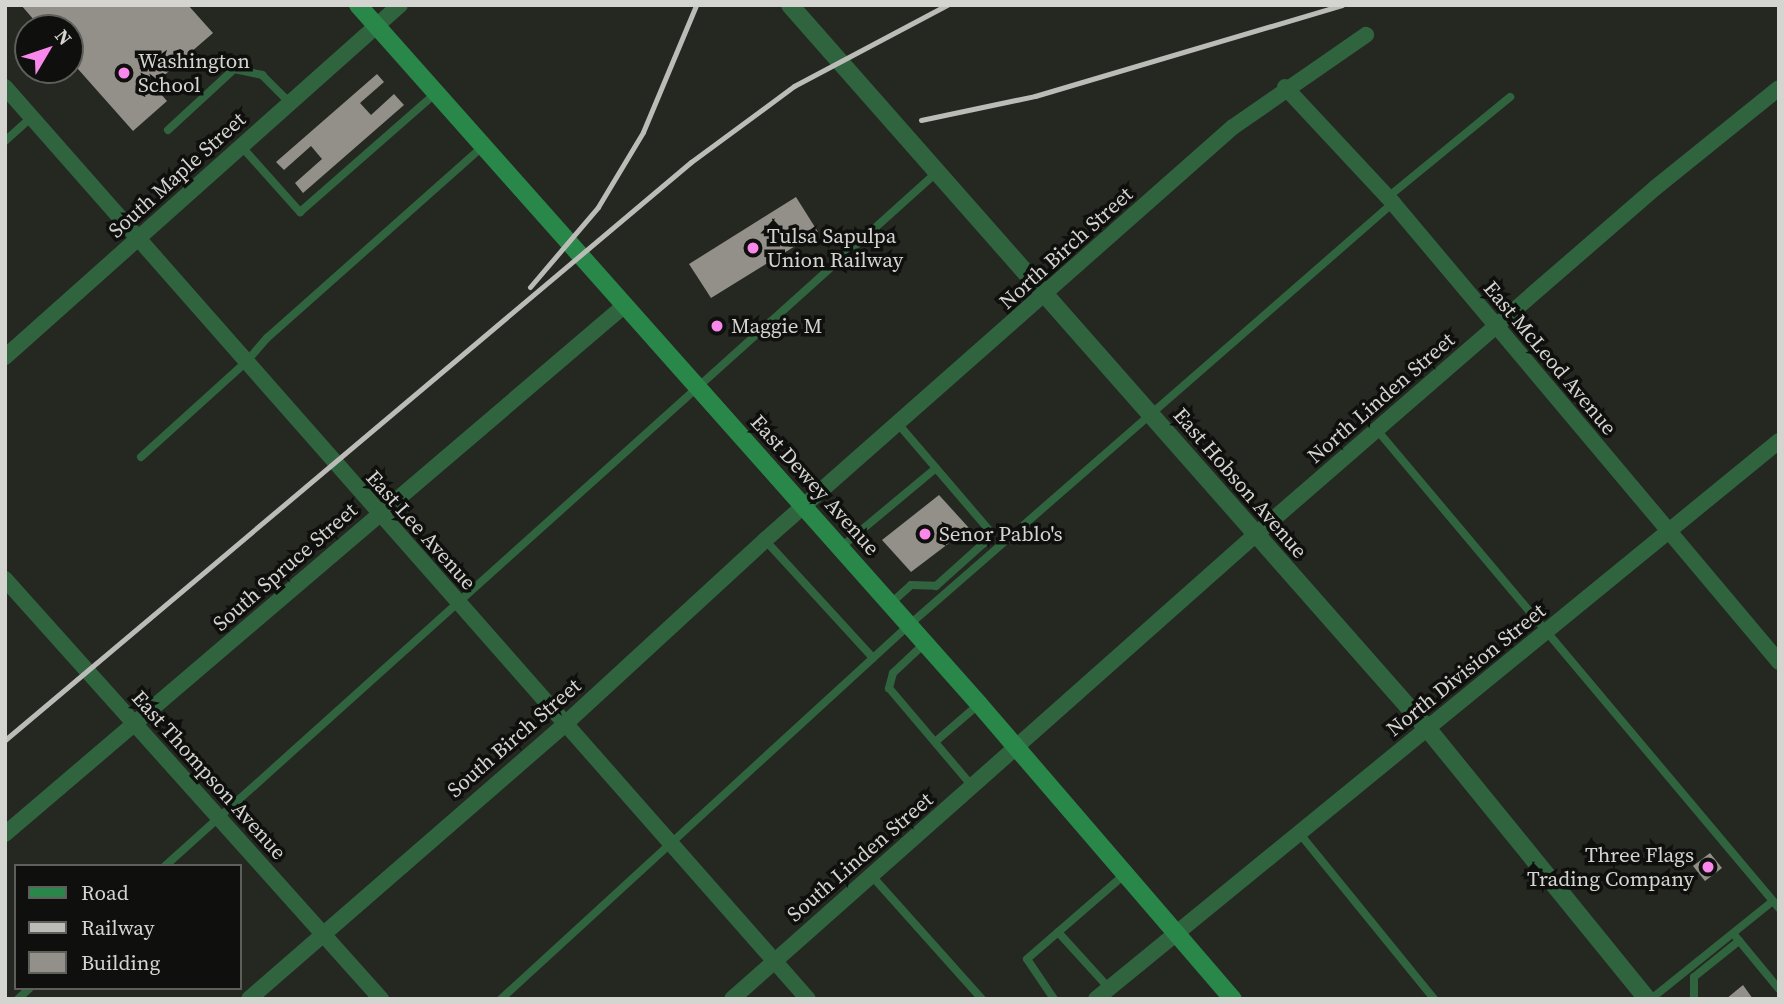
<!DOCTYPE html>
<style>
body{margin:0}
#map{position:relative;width:1784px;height:1004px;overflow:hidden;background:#252721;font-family:"Source Serif 4",serif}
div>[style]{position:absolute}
.building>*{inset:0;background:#929088}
.service>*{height:8px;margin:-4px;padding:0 4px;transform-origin:4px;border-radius:4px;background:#2f643f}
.minor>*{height:16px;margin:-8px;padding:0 8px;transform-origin:8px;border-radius:8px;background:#2f643f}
.tertiary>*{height:18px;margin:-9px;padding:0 9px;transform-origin:9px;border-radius:9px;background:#2f643f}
.secondary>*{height:18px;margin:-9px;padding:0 9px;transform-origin:9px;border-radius:9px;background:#2a874a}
.rail>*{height:5px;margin:-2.5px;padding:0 2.5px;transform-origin:2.5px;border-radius:2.5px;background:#bbbcb8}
.dots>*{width:19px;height:19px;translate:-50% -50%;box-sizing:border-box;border:4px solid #0f0f0d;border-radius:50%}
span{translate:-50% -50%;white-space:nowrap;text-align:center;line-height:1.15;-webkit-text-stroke:7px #0f0f0d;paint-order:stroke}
.poi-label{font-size:21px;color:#d4d5d1}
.left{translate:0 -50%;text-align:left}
.right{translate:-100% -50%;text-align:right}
.street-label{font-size:21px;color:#d4d5d1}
.frame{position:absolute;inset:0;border:7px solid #d4d5d1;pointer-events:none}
.legend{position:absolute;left:14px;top:864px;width:228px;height:126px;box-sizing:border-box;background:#0f0f0d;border:2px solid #5e5e5b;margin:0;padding:9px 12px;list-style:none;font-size:21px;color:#d4d5d1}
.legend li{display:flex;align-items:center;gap:14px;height:35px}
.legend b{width:35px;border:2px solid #5e5e5b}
.north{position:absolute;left:14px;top:14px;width:70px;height:70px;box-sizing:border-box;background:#0f0f0d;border:2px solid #5e5e5b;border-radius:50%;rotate:51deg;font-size:19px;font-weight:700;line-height:28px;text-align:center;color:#d4d5d1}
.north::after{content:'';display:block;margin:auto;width:24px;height:32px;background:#f888eb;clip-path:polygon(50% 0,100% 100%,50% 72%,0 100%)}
</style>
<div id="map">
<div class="building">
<div style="clip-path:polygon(21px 5px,188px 5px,213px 33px,153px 85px,167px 101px,133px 131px,70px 60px,70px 28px,41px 28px)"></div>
<div style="clip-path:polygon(377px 74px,384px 82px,360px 103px,371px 115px,394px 94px,404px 105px,303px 193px,295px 183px,322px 159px,311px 146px,284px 170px,276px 162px)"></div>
<div style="clip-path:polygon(796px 197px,818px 232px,711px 298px,689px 264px)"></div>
<div style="clip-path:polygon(939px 495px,969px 528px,911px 572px,882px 540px)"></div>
<div style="clip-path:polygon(1710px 853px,1722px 868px,1705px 881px,1693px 866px)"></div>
<div style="clip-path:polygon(1743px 985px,1753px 999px,1726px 999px)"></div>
</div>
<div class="service">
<div style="left:168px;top:130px;width:90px;rotate:-42.7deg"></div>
<div style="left:234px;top:69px;width:29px;rotate:12deg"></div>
<div style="left:262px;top:75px;width:40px;rotate:45deg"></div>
<div style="left:5px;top:141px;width:36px;rotate:-42deg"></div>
<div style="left:241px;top:146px;width:89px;rotate:48.2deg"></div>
<div style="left:300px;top:212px;width:181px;rotate:-41.2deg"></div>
<div style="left:1388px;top:197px;width:158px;rotate:-39.3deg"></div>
<div style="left:1377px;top:430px;width:625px;rotate:49.94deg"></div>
<div style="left:141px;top:457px;width:142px;rotate:-42.1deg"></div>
<div style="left:246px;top:362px;width:32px;rotate:-49deg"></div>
<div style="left:267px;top:338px;width:289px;rotate:-41.6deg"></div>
<div style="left:765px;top:540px;width:160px;rotate:47.5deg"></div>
<div style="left:840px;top:548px;width:125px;rotate:-39.8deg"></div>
<div style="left:890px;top:604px;width:28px;rotate:-42deg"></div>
<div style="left:911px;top:585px;width:25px;rotate:2deg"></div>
<div style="left:936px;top:586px;width:64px;rotate:-41.9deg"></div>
<div style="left:984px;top:543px;width:14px;rotate:-69deg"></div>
<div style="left:989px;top:530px;width:138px;rotate:-130.6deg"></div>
<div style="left:925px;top:643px;width:44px;rotate:136.8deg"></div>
<div style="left:893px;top:673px;width:16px;rotate:105deg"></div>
<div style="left:889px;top:688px;width:128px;rotate:49.7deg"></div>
<div style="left:935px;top:742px;width:58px;rotate:-40.8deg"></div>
<div style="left:1300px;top:834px;width:213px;rotate:50.9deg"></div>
<div style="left:165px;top:866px;width:1037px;rotate:-41.95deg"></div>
<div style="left:871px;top:875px;width:166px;rotate:48.2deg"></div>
<div style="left:1058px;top:932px;width:76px;rotate:47.7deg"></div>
<div style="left:1736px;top:937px;width:67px;rotate:50.4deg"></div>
<div style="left:18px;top:999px;width:16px;rotate:-43deg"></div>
<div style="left:501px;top:999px;width:553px;rotate:-42.51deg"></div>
<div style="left:909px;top:625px;width:642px;rotate:-41.09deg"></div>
<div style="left:1054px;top:999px;width:48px;rotate:-124deg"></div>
<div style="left:1027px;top:959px;width:130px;rotate:-40.9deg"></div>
<div style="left:1651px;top:999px;width:156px;rotate:-38.8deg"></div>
<div style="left:1694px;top:999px;width:22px;rotate:-90deg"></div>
<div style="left:1694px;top:977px;width:58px;rotate:-38.7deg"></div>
</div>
<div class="minor">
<div style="left:5px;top:87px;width:1215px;rotate:48.64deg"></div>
<div style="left:1285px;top:87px;width:158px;rotate:47deg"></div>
<div style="left:1393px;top:203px;width:600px;rotate:49.94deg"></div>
<div style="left:5px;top:357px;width:529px;rotate:-41.71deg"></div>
<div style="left:5px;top:579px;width:564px;rotate:48.16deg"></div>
<div style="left:5px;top:834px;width:815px;rotate:-40.47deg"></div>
<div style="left:249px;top:999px;width:419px;rotate:-41deg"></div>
<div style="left:565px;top:724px;width:272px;rotate:-42.6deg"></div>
<div style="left:765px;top:540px;width:624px;rotate:-41.43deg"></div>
<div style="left:1233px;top:127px;width:162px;rotate:-34.7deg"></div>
<div style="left:732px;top:999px;width:698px;rotate:-41.57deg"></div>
<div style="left:1254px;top:536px;width:531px;rotate:-40.95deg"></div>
<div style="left:1655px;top:188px;width:159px;rotate:-38.9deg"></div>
<div style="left:1096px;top:999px;width:882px;rotate:-39.25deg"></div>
</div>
<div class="tertiary">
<div style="left:790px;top:5px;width:964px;rotate:48.62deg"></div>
<div style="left:1427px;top:728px;width:349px;rotate:50.9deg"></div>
</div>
<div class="secondary">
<div style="left:358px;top:5px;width:935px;rotate:48.38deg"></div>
<div style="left:979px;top:704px;width:389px;rotate:49.3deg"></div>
</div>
<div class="rail">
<div style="left:921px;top:120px;width:116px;rotate:-11.9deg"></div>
<div style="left:1035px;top:96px;width:320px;rotate:-16.5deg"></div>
<div style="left:530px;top:287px;width:105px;rotate:-49.6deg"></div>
<div style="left:598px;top:207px;width:87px;rotate:-59deg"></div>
<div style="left:643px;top:132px;width:138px;rotate:-67.3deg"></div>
<div style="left:5px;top:740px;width:897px;rotate:-40.12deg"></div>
<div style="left:691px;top:162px;width:128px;rotate:-36.4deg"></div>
<div style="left:794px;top:86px;width:173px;rotate:-27.9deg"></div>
</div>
<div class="dots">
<div style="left:124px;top:73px;background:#f888eb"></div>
<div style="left:753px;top:248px;background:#f888eb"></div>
<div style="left:717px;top:326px;background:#f888eb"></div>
<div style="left:925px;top:534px;background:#f888eb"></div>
<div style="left:1708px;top:867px;background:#f888eb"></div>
</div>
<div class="poi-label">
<span class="left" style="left:138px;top:73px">Washington<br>School</span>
<span class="left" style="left:767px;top:248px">Tulsa Sapulpa<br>Union Railway</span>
<span class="left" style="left:731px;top:326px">Maggie M</span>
<span class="left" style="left:939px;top:534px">Senor Pablo's</span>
<span class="right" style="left:1694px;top:867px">Three Flags<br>Trading Company</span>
</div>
<div class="street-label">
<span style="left:177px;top:175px;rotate:-42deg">South Maple Street</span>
<span style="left:1066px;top:248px;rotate:-42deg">North Birch Street</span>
<span style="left:1550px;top:358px;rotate:50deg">East McLeod Avenue</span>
<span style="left:1381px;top:398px;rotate:-41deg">North Linden Street</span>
<span style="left:1240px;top:483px;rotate:49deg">East Hobson Avenue</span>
<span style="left:815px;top:485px;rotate:48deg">East Dewey Avenue</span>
<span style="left:421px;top:530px;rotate:48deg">East Lee Avenue</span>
<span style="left:285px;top:567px;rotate:-41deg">South Spruce Street</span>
<span style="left:1466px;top:670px;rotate:-39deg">North Division Street</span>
<span style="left:514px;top:738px;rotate:-41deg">South Birch Street</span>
<span style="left:209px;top:775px;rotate:48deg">East Thompson Avenue</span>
<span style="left:860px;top:857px;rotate:-41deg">South Linden Street</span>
</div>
<div class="frame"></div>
<ul class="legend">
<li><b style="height:9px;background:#2a874a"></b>Road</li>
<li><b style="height:9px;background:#bbbcb8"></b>Railway</li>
<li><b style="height:19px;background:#929088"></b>Building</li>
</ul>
<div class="north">N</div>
</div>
